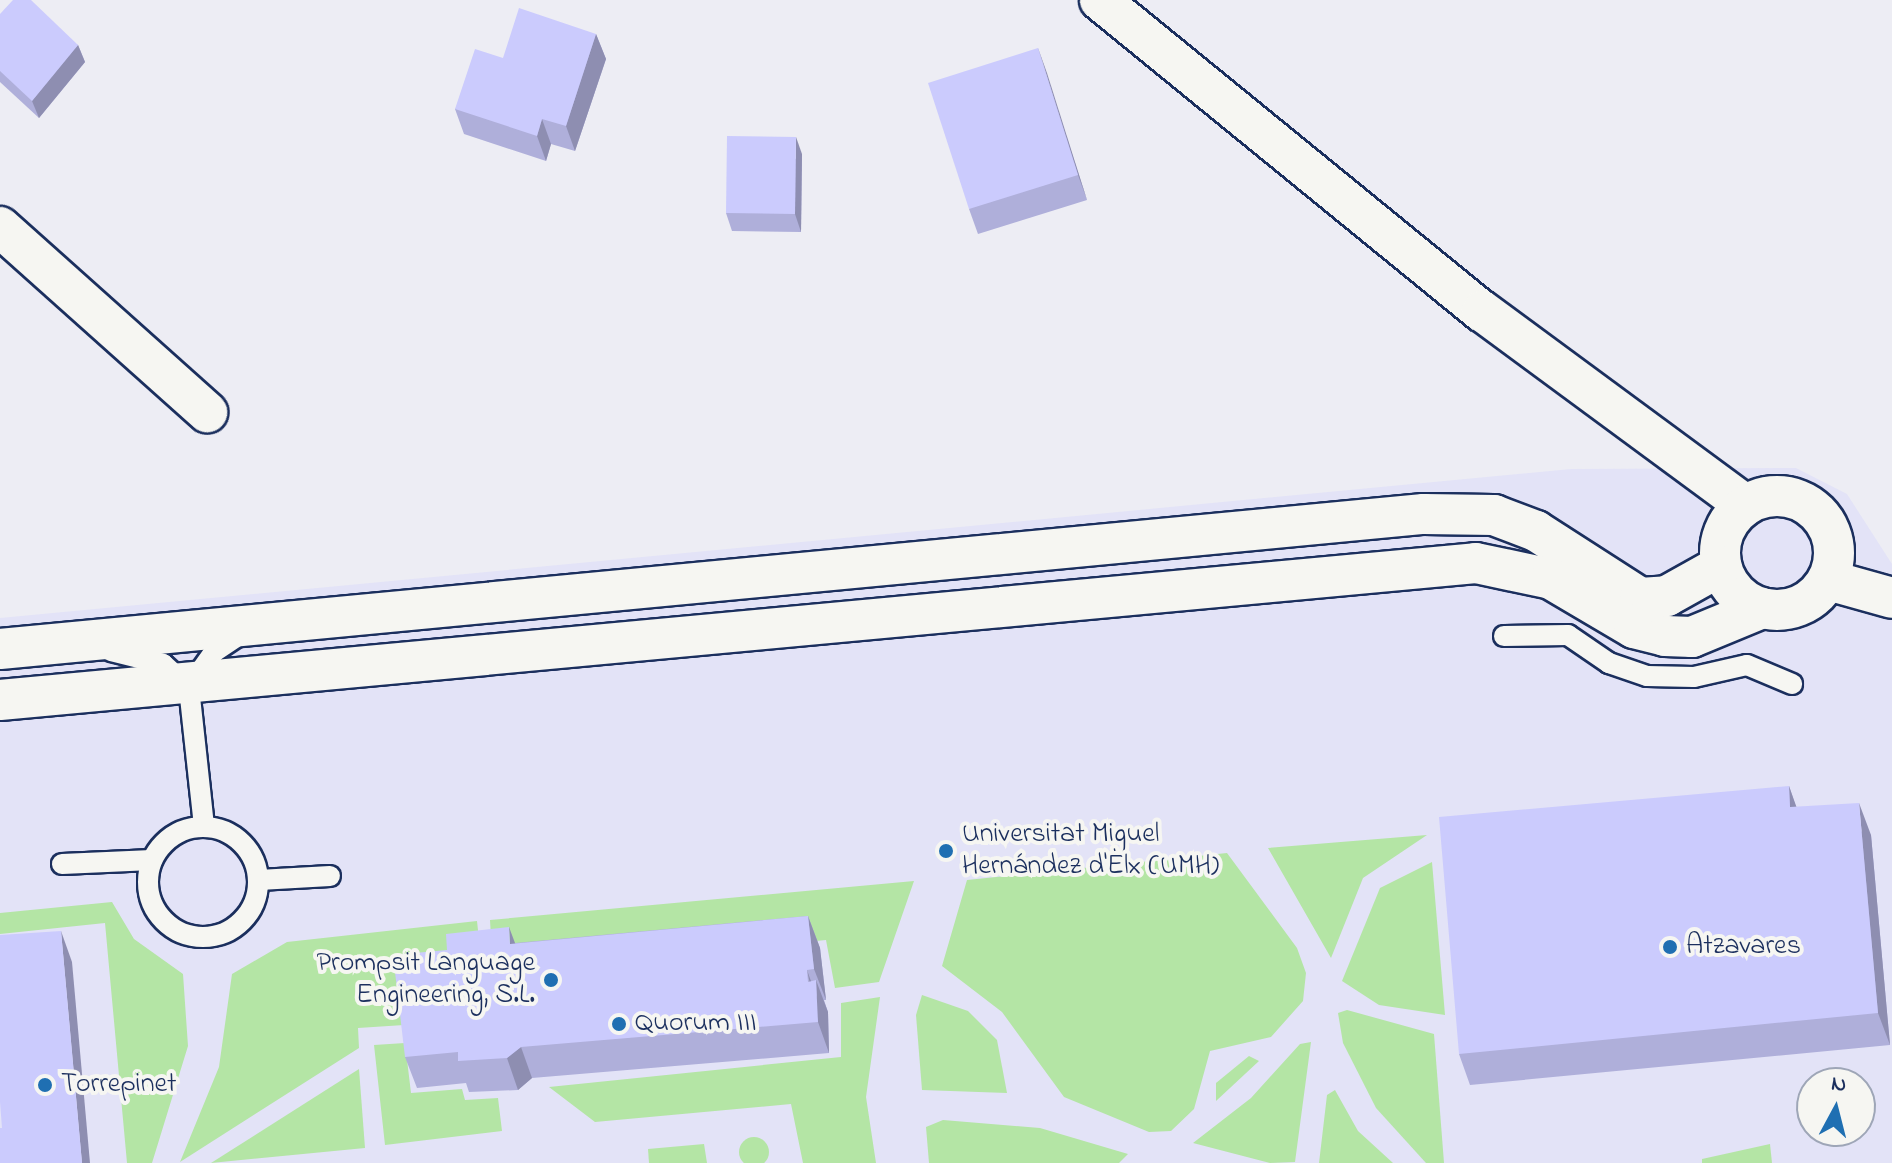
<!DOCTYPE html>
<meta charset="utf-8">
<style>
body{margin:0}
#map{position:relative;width:1892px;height:1163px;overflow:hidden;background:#ededf4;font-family:"Indie Flower",sans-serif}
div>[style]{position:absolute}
.built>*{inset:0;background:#e3e3f7}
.green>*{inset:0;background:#b4e5a5}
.round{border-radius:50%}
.roads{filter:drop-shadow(2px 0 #1b2f5e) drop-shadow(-2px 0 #1b2f5e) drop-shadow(0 2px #1b2f5e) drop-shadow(0 -2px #1b2f5e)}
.lane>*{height:20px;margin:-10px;padding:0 10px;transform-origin:10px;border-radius:10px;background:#f6f6f2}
.lane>.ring{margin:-10px;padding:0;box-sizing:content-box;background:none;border:20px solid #f6f6f2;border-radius:50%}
.street>*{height:40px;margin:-20px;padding:0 20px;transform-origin:20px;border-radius:20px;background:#f6f6f2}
.street>.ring{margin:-20px;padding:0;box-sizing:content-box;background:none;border:40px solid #f6f6f2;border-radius:50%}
.wall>*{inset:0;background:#afafda}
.shaded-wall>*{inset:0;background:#8e8eb1}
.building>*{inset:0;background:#cbcbfd}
.dots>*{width:22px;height:22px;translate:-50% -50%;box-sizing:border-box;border:4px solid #f6f6f2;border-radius:50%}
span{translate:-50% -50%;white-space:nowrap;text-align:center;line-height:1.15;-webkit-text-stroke:8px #f6f6f2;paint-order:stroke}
.poi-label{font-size:28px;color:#1b2f5e}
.left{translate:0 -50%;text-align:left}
.right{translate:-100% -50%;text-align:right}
.north{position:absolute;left:1796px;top:1067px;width:80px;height:80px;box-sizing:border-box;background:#f6f6f2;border:2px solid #9ea6b7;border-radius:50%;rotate:7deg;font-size:22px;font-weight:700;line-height:32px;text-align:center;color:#1b2f5e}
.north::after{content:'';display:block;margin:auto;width:28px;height:36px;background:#1f6fb2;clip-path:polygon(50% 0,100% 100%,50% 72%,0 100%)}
</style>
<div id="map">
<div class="built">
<div style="clip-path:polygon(evenodd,1796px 468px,1847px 494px,1892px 564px,1892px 1163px,0 1163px,0 618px,1571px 469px,1796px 468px,1812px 1083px,1860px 1083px,1860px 1131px,1812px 1131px,1812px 1083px)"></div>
</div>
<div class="green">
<div style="clip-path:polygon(1427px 835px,1363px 878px,1331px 958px,1268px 848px)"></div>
<div style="clip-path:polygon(1227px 853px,1297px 948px,1306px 973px,1303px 1001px,1271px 1037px,1210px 1051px,1194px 1109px,1171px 1131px,1149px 1132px,1064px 1097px,1002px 1012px,942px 966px,967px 880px)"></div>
<div style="clip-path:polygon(1432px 862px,1445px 1015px,1379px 1005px,1342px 981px,1380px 888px)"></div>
<div style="clip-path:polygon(914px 881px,879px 982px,835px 988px,826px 940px,525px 969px,492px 955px,490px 920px)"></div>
<div style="clip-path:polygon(112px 902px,134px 939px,183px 974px,188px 1046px,152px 1163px,127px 1163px,105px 923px,0 934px,0 913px)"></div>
<div style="clip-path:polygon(477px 921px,481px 958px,404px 1025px,358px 1028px,359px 1048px,180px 1162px,219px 1067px,232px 974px,287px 942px)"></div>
<div style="clip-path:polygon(922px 995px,968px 1011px,997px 1040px,1007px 1093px,922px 1090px,916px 1015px)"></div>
<div style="clip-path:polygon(880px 997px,866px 1097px,876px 1163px,803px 1163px,791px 1104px,595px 1122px,549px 1087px,841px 1057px,841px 1003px)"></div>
<div style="clip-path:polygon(1347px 1010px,1434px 1034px,1444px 1163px,1426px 1163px,1376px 1108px,1343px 1043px,1338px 1013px)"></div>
<div style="clip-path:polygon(1311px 1042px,1295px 1162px,1270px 1163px,1193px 1143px,1251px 1098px,1300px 1044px)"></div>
<div style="clip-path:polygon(405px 1043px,411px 1093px,462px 1089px,465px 1100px,498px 1098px,502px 1131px,385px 1145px,374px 1045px)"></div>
<div style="clip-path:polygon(1249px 1056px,1259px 1061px,1216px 1101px,1216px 1083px)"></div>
<div style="clip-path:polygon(359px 1069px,365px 1148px,211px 1163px)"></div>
<div style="clip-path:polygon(1335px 1090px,1358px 1131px,1393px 1163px,1319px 1163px,1327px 1095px)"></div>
<div style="clip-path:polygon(943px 1120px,1040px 1128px,1128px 1154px,1119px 1163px,929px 1163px,926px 1127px)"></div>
<div class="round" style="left:739px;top:1137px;width:30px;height:30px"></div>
<div style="clip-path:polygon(704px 1144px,707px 1163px,649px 1163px,648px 1149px)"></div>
<div style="clip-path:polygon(1770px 1144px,1772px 1163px,1702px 1163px,1702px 1159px)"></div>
</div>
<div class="roads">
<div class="lane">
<div style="left:1504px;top:636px;width:64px;rotate:-0.9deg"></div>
<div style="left:1568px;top:635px;width:50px;rotate:34.3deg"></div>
<div style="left:1609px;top:663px;width:40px;rotate:18.9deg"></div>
<div style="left:1647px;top:676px;width:47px;rotate:1.2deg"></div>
<div style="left:1694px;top:677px;width:54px;rotate:-12.8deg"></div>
<div style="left:1747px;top:665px;width:49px;rotate:22.9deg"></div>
<div style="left:111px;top:651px;width:54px;rotate:14deg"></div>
<div style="left:163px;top:664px;width:27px;rotate:42deg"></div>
<div style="left:204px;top:826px;width:140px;rotate:-96.2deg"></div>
<div style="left:189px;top:687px;width:43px;rotate:-54.5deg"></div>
<div style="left:214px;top:652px;width:32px;rotate:-34deg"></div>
<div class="ring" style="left:148px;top:827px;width:90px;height:90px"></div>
<div style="left:62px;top:864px;width:90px;rotate:-2.5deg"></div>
<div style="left:259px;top:880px;width:71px;rotate:-3.2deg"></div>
</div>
<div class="street">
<div style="left:1100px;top:0;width:493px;rotate:39.2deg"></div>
<div style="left:1482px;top:311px;width:327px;rotate:36.4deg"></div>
<div style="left:0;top:227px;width:278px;rotate:41.8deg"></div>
<div class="ring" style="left:1720px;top:496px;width:74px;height:74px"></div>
<div style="left:1828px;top:580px;width:66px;rotate:15.7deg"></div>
<div style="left:0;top:649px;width:1430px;rotate:-5.42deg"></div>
<div style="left:1424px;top:514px;width:70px;rotate:0.8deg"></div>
<div style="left:1494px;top:515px;width:45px;rotate:20.9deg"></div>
<div style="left:1536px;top:531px;width:124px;rotate:32.8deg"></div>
<div style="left:1640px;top:598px;width:27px;rotate:-4deg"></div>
<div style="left:1667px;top:596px;width:62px;rotate:-29.1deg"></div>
<div style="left:0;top:700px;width:1482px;rotate:-5.3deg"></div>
<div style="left:1476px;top:563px;width:77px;rotate:12deg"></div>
<div style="left:1551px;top:579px;width:96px;rotate:30.6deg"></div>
<div style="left:1634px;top:628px;width:32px;rotate:14deg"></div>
<div style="left:1665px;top:636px;width:27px;rotate:2deg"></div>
<div style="left:1692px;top:637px;width:76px;rotate:-22.5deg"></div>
</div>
</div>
<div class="wall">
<div style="clip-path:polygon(0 14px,78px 45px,85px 62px,39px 118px,0 82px)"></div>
<div style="clip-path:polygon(596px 34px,606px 59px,575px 151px,551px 144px,546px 161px,464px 134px,455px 109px,503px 58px)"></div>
<div style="clip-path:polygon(1038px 48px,1087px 200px,978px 234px,969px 209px)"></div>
<div style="clip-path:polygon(802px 154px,801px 232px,732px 231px,726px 213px)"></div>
<div style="clip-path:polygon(1789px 786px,1796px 807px,1871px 835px,1890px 1045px,1470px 1085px,1459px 1054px)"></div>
<div style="clip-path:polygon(808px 916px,820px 948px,826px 1000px,824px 1000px,828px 1012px,829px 1053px,532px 1078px,518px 1090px,469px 1092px,466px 1083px,417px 1088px,405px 1057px,515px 943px)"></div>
</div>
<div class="shaded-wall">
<div style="clip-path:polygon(596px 34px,606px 59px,575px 151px,566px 126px)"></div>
<div style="clip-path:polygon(78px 45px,85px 62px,39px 118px,32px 101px)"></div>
<div style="clip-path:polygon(1038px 48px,1047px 73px,1087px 200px,1078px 175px)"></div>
<div style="clip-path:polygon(542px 119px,551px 144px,546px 161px,537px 136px)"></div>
<div style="clip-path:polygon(796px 137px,802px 154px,801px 232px,795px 214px)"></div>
<div style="clip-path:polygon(1789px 786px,1800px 817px,1790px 807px)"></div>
<div style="clip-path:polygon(1859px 803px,1871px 835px,1890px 1045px,1878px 1013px)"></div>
<div style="clip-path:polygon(808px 916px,820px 948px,826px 1000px,814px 969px)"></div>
<div style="clip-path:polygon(509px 927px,521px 959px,510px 944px)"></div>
<div style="clip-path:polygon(61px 931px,72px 962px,90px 1163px,82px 1163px)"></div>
<div style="clip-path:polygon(807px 970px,817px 998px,816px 980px,828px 1012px,829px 1053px,818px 1022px)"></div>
<div style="clip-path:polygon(521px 1047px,532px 1078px,518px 1090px,507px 1058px)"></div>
</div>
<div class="building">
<div style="clip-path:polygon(13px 0,31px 0,78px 45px,32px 101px,0 71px,0 14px)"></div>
<div style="clip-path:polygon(519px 8px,596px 34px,566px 126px,542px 119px,537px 136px,455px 109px,475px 49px,503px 58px)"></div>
<div style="clip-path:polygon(1038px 48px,1078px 175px,969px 209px,928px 83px)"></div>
<div style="clip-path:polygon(727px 136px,796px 137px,795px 214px,726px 213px)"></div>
<div style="clip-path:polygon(1789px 786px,1790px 807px,1859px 803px,1878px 1013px,1459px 1054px,1439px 817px)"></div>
<div style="clip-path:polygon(808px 916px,814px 969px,807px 970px,808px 982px,816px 980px,818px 1022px,521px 1047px,507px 1058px,458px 1061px,458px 1052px,405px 1057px,393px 955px,447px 950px,446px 934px,509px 927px,510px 944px)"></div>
<div style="clip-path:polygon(61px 931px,82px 1163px,0 1163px,0 1128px,2px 1128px,0 1102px,0 935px)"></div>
</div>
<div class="dots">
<div style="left:946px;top:851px;background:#1f6fb2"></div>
<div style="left:1670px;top:947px;background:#1f6fb2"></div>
<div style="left:551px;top:980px;background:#1f6fb2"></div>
<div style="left:619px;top:1024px;background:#1f6fb2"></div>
<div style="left:45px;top:1085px;background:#1f6fb2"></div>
</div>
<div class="poi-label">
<span class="left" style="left:962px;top:851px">Universitat Miguel<br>Hernández d'Elx (UMH)</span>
<span class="left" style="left:1686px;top:947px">Atzavares</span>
<span class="right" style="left:535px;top:980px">Prompsit Language<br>Engineering, S.L.</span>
<span class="left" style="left:635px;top:1024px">Quorum III</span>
<span class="left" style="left:61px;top:1085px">Torrepinet</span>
</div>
<div class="north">N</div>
</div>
